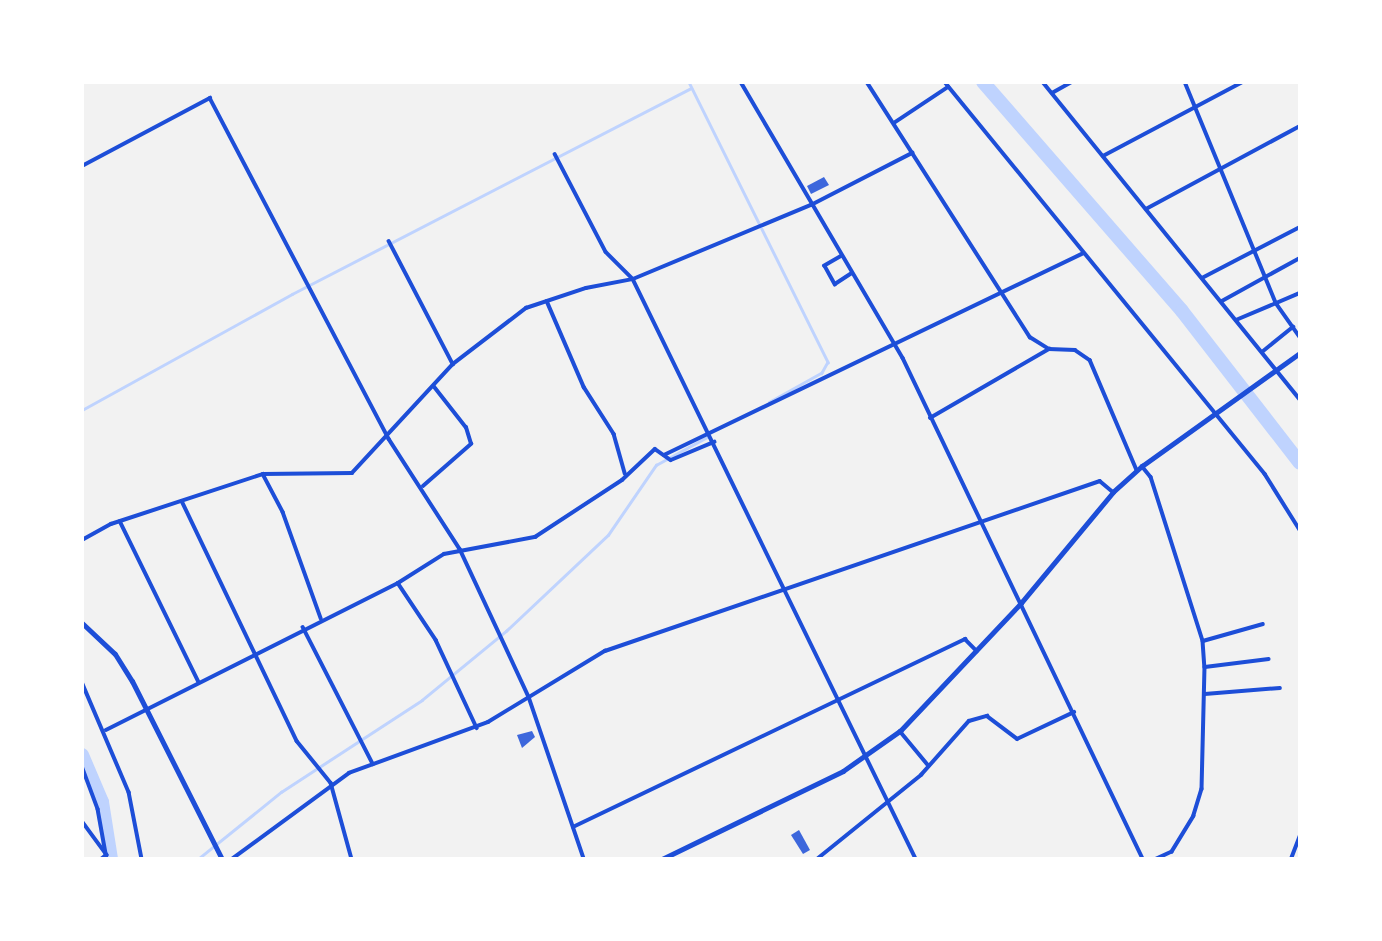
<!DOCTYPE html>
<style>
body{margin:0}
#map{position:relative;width:1382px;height:941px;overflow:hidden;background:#f2f2f2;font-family:"Crimson Pro",serif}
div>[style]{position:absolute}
.stream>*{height:2.5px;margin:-1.25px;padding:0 1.25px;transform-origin:1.25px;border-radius:1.25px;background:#bfd3fe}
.river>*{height:14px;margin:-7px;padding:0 7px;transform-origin:7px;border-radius:7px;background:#bfd3fe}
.building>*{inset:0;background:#3d67dc}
.minor>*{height:3.5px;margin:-1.75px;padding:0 1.75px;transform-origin:1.75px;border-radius:1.75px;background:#1d4ed8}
.tertiary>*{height:4.5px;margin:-2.25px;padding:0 2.25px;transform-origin:2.25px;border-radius:2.25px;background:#1d4ed8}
.primary>*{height:5px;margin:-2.5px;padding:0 2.5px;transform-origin:2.5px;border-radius:2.5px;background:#1d4ed8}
span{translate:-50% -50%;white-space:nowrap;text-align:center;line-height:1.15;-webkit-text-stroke:6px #fff;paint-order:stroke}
.frame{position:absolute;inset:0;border:84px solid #fff;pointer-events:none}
</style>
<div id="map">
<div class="stream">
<div style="left:689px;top:82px;width:313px;rotate:63.6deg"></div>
<div style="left:828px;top:362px;width:13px;rotate:119deg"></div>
<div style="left:822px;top:373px;width:60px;rotate:150.9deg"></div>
<div style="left:82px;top:410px;width:240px;rotate:-28.9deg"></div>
<div style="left:292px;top:294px;width:449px;rotate:-27.3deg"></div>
<div style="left:198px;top:859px;width:107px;rotate:-38.9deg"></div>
<div style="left:281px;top:792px;width:168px;rotate:-33.1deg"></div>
<div style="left:422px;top:700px;width:109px;rotate:-39.4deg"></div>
<div style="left:506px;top:631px;width:140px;rotate:-43.3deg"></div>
<div style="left:608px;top:535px;width:85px;rotate:-55.6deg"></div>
<div style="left:656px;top:465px;width:60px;rotate:-28.7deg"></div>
</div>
<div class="river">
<div style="left:983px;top:82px;width:303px;rotate:49deg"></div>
<div style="left:1182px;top:311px;width:192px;rotate:52.2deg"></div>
<div style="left:82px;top:755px;width:51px;rotate:66.9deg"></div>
<div style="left:102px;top:802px;width:58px;rotate:81deg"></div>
</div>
<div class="building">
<div style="clip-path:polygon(824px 177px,829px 185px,811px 194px,807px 186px)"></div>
<div style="clip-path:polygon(532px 731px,535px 737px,522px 748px,517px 735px)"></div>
<div style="clip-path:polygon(799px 830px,810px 850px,803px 854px,791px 835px)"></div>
</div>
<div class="minor">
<div style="left:741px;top:82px;width:320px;rotate:59.6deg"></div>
<div style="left:903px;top:358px;width:556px;rotate:64.4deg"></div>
<div style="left:867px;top:82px;width:303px;rotate:57.4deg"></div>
<div style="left:1030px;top:337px;width:22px;rotate:32deg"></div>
<div style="left:1049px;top:349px;width:26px;rotate:2deg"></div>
<div style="left:1075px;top:350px;width:18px;rotate:34deg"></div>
<div style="left:1090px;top:360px;width:120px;rotate:66.9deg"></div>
<div style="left:945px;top:82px;width:506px;rotate:50.77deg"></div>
<div style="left:1265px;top:474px;width:66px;rotate:58deg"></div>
<div style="left:1043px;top:82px;width:408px;rotate:51deg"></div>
<div style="left:1185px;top:82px;width:239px;rotate:67.6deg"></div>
<div style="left:1276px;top:303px;width:42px;rotate:54.8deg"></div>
<div style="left:1052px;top:93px;width:23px;rotate:-29deg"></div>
<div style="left:894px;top:123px;width:65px;rotate:-33.7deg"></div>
<div style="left:555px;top:154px;width:110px;rotate:62.5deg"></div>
<div style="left:606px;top:252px;width:38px;rotate:45deg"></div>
<div style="left:633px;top:279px;width:645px;rotate:63.99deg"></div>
<div style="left:1103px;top:156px;width:158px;rotate:-27.9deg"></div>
<div style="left:82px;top:166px;width:145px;rotate:-28deg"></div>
<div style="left:210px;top:98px;width:385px;rotate:62.3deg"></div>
<div style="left:389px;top:439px;width:131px;rotate:57.2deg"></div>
<div style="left:460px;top:549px;width:163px;rotate:65deg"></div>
<div style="left:529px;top:697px;width:171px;rotate:71.2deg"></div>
<div style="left:1146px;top:209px;width:175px;rotate:-28.3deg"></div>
<div style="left:389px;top:241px;width:139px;rotate:62.5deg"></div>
<div style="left:842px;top:256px;width:20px;rotate:150deg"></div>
<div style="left:825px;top:266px;width:21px;rotate:61deg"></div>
<div style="left:835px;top:284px;width:20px;rotate:-33deg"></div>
<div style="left:1202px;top:278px;width:110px;rotate:-27.5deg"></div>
<div style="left:547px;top:301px;width:94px;rotate:66.7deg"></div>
<div style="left:584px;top:387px;width:56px;rotate:57.4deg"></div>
<div style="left:614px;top:434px;width:41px;rotate:74.2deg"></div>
<div style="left:1222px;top:301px;width:89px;rotate:-28.9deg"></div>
<div style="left:1236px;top:320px;width:69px;rotate:-22.9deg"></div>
<div style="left:1262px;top:352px;width:40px;rotate:-39deg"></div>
<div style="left:930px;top:418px;width:138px;rotate:-30.1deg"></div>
<div style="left:664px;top:455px;width:465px;rotate:-25.7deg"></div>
<div style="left:1142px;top:466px;width:14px;rotate:51deg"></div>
<div style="left:1151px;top:477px;width:172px;rotate:72.4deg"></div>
<div style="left:1203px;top:641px;width:26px;rotate:86deg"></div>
<div style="left:1205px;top:667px;width:122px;rotate:91.4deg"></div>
<div style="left:1202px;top:789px;width:28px;rotate:107deg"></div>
<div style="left:1194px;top:816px;width:42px;rotate:121.4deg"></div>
<div style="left:1172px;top:852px;width:17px;rotate:155deg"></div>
<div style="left:263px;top:474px;width:43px;rotate:62.2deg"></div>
<div style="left:283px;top:512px;width:113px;rotate:70.3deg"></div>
<div style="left:423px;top:486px;width:64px;rotate:-41.2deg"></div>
<div style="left:471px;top:444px;width:17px;rotate:-107deg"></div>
<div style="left:466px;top:428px;width:52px;rotate:-128deg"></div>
<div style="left:182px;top:501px;width:266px;rotate:64.4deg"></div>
<div style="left:297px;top:741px;width:54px;rotate:51deg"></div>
<div style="left:331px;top:783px;width:79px;rotate:74.6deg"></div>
<div style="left:120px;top:521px;width:179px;rotate:63.9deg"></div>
<div style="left:82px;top:540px;width:33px;rotate:-29deg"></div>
<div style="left:111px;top:524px;width:160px;rotate:-18.2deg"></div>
<div style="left:263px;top:474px;width:89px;rotate:-0.6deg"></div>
<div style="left:352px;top:473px;width:149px;rotate:-47.2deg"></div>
<div style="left:453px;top:364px;width:92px;rotate:-37.5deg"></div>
<div style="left:526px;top:308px;width:63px;rotate:-18.4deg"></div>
<div style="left:586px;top:288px;width:48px;rotate:-10.8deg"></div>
<div style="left:633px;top:279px;width:193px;rotate:-22.6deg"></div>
<div style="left:811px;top:205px;width:114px;rotate:-27.2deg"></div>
<div style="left:398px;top:583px;width:69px;rotate:56.3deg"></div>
<div style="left:436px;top:640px;width:97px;rotate:65deg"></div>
<div style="left:303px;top:627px;width:154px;rotate:62.9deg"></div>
<div style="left:1203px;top:641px;width:62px;rotate:-15.8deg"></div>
<div style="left:1205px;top:667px;width:64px;rotate:-7.2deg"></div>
<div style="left:82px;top:682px;width:120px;rotate:66.9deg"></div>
<div style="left:129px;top:792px;width:68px;rotate:79deg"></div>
<div style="left:1205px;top:694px;width:75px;rotate:-4.6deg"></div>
<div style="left:106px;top:730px;width:327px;rotate:-26.7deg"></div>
<div style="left:398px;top:583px;width:54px;rotate:-32.2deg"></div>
<div style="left:444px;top:554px;width:93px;rotate:-10.6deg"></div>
<div style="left:535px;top:537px;width:104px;rotate:-33.2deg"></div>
<div style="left:622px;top:480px;width:45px;rotate:-43.2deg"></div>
<div style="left:655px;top:449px;width:19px;rotate:35deg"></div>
<div style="left:671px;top:460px;width:47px;rotate:-22.7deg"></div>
<div style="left:900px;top:731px;width:45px;rotate:50.4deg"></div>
<div style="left:82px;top:766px;width:46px;rotate:69.6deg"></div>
<div style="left:98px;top:809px;width:51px;rotate:79.8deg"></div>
<div style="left:82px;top:821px;width:42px;rotate:53.7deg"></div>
<div style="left:107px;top:855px;width:6px;rotate:141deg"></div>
<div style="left:573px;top:827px;width:435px;rotate:-25.6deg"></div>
<div style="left:965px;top:639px;width:17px;rotate:45deg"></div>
<div style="left:232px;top:859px;width:145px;rotate:-36.3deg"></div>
<div style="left:349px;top:773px;width:148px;rotate:-20.1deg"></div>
<div style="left:488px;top:722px;width:137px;rotate:-31.3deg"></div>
<div style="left:605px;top:651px;width:523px;rotate:-18.95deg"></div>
<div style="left:1100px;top:481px;width:17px;rotate:40deg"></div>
<div style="left:817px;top:859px;width:134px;rotate:-38.9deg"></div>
<div style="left:921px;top:775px;width:72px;rotate:-48.4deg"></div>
<div style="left:969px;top:721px;width:19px;rotate:-16deg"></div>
<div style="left:987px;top:716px;width:38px;rotate:37deg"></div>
<div style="left:1017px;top:739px;width:63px;rotate:-25.3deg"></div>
<div style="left:1291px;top:859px;width:25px;rotate:-69deg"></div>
</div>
<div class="tertiary">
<div style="left:662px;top:859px;width:201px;rotate:-25.9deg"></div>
<div style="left:843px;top:771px;width:70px;rotate:-35.1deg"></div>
<div style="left:900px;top:731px;width:176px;rotate:-46.6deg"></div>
<div style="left:1021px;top:603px;width:144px;rotate:-50.3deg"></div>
<div style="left:1113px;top:492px;width:39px;rotate:-42deg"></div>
<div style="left:1142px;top:466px;width:194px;rotate:-35.6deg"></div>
</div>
<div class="primary">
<div style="left:82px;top:623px;width:45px;rotate:43.2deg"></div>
<div style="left:115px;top:654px;width:32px;rotate:58deg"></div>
<div style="left:132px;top:681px;width:199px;rotate:63.2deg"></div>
</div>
<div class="frame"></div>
</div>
